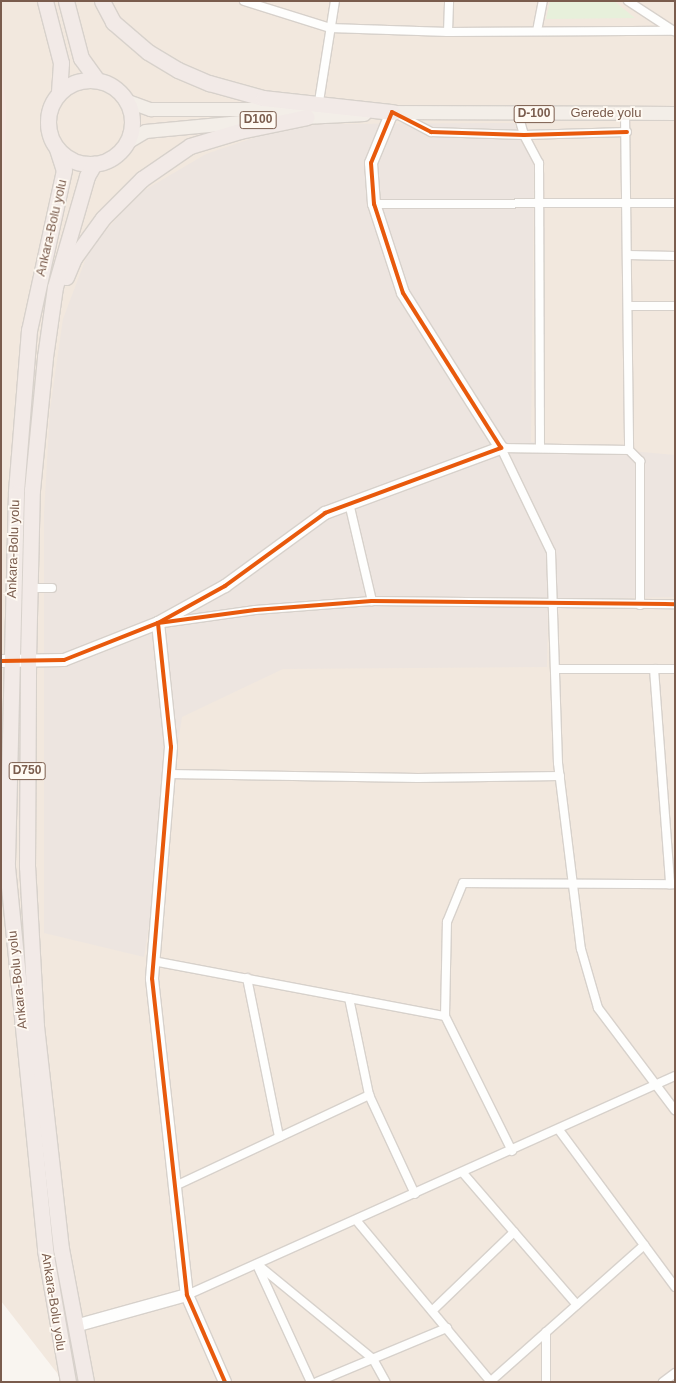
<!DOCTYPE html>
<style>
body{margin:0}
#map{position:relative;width:676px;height:1383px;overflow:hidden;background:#f9f5f0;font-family:Helvetica,sans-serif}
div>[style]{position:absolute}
.residential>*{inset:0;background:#f2e8de}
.commercial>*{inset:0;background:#f6e8e1}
.industrial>*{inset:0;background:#ede5e0}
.green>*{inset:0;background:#e7f0db}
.roads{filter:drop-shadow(1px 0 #d7d1cb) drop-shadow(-1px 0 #d7d1cb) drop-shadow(0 1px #d7d1cb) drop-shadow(0 -1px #d7d1cb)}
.street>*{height:8px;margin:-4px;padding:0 4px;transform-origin:4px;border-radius:4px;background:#fefefd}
.secondary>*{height:12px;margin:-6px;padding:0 6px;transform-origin:6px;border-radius:6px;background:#fefefd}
.primary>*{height:13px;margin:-6.5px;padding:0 6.5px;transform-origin:6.5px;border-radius:6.5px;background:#f3eee8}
.highway>*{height:15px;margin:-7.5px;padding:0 7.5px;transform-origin:7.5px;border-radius:7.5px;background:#f2eae7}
.highway>.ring{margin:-7.5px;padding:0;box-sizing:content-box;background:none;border:15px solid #f2eae7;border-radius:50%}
.cycleway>*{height:4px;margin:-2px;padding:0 2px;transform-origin:2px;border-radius:2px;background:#e8590c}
span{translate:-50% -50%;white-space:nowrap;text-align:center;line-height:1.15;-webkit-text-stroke:3.5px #fffaf3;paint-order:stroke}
.shield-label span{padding:1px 3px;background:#fffaf3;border:1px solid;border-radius:3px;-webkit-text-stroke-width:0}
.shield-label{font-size:12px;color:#7a5c4d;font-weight:700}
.street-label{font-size:13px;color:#7a5c4d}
.frame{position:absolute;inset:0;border:2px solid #7a5c4d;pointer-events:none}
</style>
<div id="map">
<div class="residential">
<div style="clip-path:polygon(1px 1px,675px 1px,675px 1382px,64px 1382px,1px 1301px)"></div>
</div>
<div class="commercial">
<div style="clip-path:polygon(1px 63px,6px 108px,1px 287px)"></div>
</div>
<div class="industrial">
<div style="clip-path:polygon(514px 123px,534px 165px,531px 442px,675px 455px,675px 597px,548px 599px,547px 667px,283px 669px,182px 717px,144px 957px,44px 933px,44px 514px,50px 410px,63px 319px,89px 250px,138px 194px,206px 154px,279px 129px,324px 124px)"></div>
</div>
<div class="green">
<div style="clip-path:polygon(550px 1px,614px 1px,635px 18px,546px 19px)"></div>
</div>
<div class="roads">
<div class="street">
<div style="left:244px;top:1px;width:90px;rotate:17.4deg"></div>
<div style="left:330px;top:28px;width:118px;rotate:1.9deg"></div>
<div style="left:448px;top:32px;width:227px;rotate:-0.3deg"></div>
<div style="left:628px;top:1px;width:55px;rotate:33.1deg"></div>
<div style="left:537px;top:31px;width:31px;rotate:-79deg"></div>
<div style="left:448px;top:32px;width:31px;rotate:-88deg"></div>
<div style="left:318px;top:108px;width:108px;rotate:-81deg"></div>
<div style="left:395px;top:113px;width:41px;rotate:27.8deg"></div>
<div style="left:431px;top:132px;width:93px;rotate:1.8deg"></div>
<div style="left:524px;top:135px;width:103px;rotate:-1.7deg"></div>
<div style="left:625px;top:113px;width:337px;rotate:89.3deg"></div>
<div style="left:629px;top:450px;width:16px;rotate:45deg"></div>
<div style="left:640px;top:461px;width:144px;rotate:90deg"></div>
<div style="left:518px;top:114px;width:22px;rotate:74deg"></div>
<div style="left:524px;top:135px;width:32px;rotate:62deg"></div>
<div style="left:539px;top:163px;width:284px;rotate:89.8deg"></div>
<div style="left:374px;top:204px;width:301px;rotate:-0.2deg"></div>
<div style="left:628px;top:255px;width:47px;rotate:1.2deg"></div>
<div style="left:628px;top:306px;width:47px"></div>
<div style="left:629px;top:450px;width:128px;rotate:-179.1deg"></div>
<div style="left:501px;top:448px;width:115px;rotate:64.3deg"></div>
<div style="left:551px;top:552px;width:211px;rotate:88.1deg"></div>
<div style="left:558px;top:763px;width:187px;rotate:83deg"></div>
<div style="left:581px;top:949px;width:61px;rotate:73.9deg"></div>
<div style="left:598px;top:1008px;width:128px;rotate:53deg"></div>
<div style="left:349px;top:503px;width:101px;rotate:76.8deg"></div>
<div style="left:30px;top:588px;width:22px"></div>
<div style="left:163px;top:623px;width:93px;rotate:-8deg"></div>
<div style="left:255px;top:610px;width:117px;rotate:-4.4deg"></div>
<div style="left:372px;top:601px;width:303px;rotate:0.6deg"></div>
<div style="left:555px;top:669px;width:120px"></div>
<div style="left:654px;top:669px;width:216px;rotate:85.7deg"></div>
<div style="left:169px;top:774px;width:249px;rotate:0.9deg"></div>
<div style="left:418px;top:778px;width:142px;rotate:-0.8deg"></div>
<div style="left:153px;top:961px;width:297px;rotate:10.7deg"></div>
<div style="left:247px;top:978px;width:162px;rotate:78.6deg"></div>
<div style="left:349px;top:998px;width:99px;rotate:78.3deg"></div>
<div style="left:369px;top:1095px;width:109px;rotate:65.1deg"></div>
<div style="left:559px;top:1130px;width:195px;rotate:53.5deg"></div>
<div style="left:512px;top:1151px;width:151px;rotate:-116.4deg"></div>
<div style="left:445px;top:1016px;width:94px;rotate:-88.8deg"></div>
<div style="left:447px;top:922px;width:42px;rotate:-67.7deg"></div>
<div style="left:463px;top:883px;width:212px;rotate:0.3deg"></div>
<div style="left:463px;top:1173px;width:174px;rotate:49.2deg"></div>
<div style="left:173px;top:1187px;width:217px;rotate:-25.1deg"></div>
<div style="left:356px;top:1220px;width:211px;rotate:50.2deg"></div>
<div style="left:257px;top:1264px;width:150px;rotate:39.3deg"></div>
<div style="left:373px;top:1359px;width:26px;rotate:61deg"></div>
<div style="left:258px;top:1267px;width:127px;rotate:65.3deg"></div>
<div style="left:187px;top:1295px;width:535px;rotate:-24.17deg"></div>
<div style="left:432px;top:1311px;width:114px;rotate:-43.9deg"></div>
<div style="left:491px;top:1381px;width:205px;rotate:-41.6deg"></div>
<div style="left:317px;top:1382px;width:141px;rotate:-22.6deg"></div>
<div style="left:546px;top:1382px;width:50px;rotate:-90deg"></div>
<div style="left:663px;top:1382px;width:15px;rotate:-37deg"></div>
</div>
<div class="secondary">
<div style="left:158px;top:623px;width:125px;rotate:84deg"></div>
<div style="left:171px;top:747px;width:233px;rotate:94.7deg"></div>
<div style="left:152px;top:979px;width:318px;rotate:83.7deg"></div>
<div style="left:187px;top:1295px;width:95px;rotate:66.4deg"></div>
<div style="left:1px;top:661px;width:63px;rotate:-0.9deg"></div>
<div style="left:64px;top:660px;width:101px;rotate:-21.5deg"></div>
<div style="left:158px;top:623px;width:77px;rotate:-28.9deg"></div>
<div style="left:225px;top:586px;width:124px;rotate:-36.1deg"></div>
<div style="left:325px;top:513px;width:188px;rotate:-20.3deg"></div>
<div style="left:501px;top:448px;width:183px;rotate:-122.3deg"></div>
<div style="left:403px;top:293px;width:94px;rotate:-108deg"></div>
<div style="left:374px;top:204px;width:41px;rotate:-94.2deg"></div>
<div style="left:371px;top:163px;width:55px;rotate:-67.6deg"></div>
<div style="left:75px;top:1326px;width:116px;rotate:-15.5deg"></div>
</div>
<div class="primary">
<div style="left:125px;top:100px;width:27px;rotate:20deg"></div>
<div style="left:150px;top:109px;width:165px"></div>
<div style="left:383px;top:112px;width:292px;rotate:0.2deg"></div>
<div style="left:304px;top:117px;width:60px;rotate:-2.9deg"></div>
<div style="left:127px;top:142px;width:21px;rotate:-31deg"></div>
<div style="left:145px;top:131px;width:128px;rotate:-5.4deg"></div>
</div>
<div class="highway">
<div style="left:45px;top:1px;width:64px;rotate:75.5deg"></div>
<div style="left:61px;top:63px;width:29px;rotate:94deg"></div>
<div style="left:66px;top:1px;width:59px;rotate:75.3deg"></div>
<div style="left:81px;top:58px;width:27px;rotate:54deg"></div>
<div style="left:102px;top:1px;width:24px;rotate:62deg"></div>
<div style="left:113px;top:22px;width:46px;rotate:40.6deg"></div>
<div style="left:148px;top:52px;width:35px;rotate:31deg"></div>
<div style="left:178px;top:70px;width:34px;rotate:23deg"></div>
<div style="left:209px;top:83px;width:56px;rotate:15.5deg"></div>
<div style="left:263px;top:98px;width:130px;rotate:6.2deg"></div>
<div class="ring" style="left:48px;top:80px;width:69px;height:69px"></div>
<div style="left:57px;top:149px;width:22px;rotate:72deg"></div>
<div style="left:64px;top:170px;width:164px;rotate:102.3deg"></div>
<div style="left:29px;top:330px;width:164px;rotate:94.6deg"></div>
<div style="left:16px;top:493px;width:374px;rotate:91.4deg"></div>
<div style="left:7px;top:867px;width:385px;rotate:84.3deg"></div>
<div style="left:45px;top:1250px;width:134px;rotate:80.1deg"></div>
<div style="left:66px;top:277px;width:21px;rotate:-67deg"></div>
<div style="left:74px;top:258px;width:49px;rotate:-54.1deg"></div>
<div style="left:103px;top:218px;width:55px;rotate:-45deg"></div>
<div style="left:142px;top:179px;width:58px;rotate:-34.5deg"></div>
<div style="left:190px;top:146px;width:52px;rotate:-16.7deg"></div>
<div style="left:240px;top:131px;width:68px;rotate:-11.8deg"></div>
<div style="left:86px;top:1382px;width:135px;rotate:-100.6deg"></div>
<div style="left:61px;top:1249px;width:224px;rotate:-96.4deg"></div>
<div style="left:36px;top:1026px;width:159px;rotate:-93.2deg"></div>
<div style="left:27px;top:867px;width:207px;rotate:-89.7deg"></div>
<div style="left:28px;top:660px;width:170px;rotate:-88.7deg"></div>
<div style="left:32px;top:490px;width:134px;rotate:-84.4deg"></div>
<div style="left:45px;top:357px;width:71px;rotate:-81.9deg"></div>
<div style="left:55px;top:287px;width:116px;rotate:-73.9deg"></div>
<div style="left:87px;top:176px;width:14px;rotate:-60deg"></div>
</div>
</div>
<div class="cycleway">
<div style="left:1px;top:661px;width:63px;rotate:-0.9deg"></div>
<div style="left:64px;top:660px;width:101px;rotate:-21.5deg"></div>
<div style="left:158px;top:623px;width:77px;rotate:-28.9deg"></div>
<div style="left:225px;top:586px;width:124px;rotate:-36.1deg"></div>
<div style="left:325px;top:513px;width:188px;rotate:-20.3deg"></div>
<div style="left:501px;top:448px;width:183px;rotate:-122.3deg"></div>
<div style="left:403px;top:293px;width:94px;rotate:-108deg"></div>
<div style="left:374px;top:204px;width:41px;rotate:-94.2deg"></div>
<div style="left:371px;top:163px;width:55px;rotate:-67.6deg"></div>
<div style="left:392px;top:112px;width:44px;rotate:27.1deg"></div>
<div style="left:431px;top:132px;width:93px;rotate:1.8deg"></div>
<div style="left:524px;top:135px;width:103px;rotate:-1.7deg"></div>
<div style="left:225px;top:1382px;width:95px;rotate:-113.6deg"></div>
<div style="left:187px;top:1295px;width:318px;rotate:-96.3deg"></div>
<div style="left:152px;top:979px;width:233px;rotate:-85.3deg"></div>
<div style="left:171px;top:747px;width:125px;rotate:-96deg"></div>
<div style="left:158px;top:623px;width:98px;rotate:-7.6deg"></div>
<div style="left:255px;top:610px;width:117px;rotate:-4.4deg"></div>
<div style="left:372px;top:601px;width:303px;rotate:0.6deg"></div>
</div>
<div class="shield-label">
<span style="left:534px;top:114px">D-100</span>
<span style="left:258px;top:120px">D100</span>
<span style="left:27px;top:771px">D750</span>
</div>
<div class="street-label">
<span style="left:606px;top:113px">Gerede yolu</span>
<span style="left:52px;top:228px;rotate:-77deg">Ankara-Bolu yolu</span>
<span style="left:14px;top:549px;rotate:-88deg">Ankara-Bolu yolu</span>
<span style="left:18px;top:980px;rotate:-96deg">Ankara-Bolu yolu</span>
<span style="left:53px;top:1302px;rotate:81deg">Ankara-Bolu yolu</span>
</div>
<div class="frame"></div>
</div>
